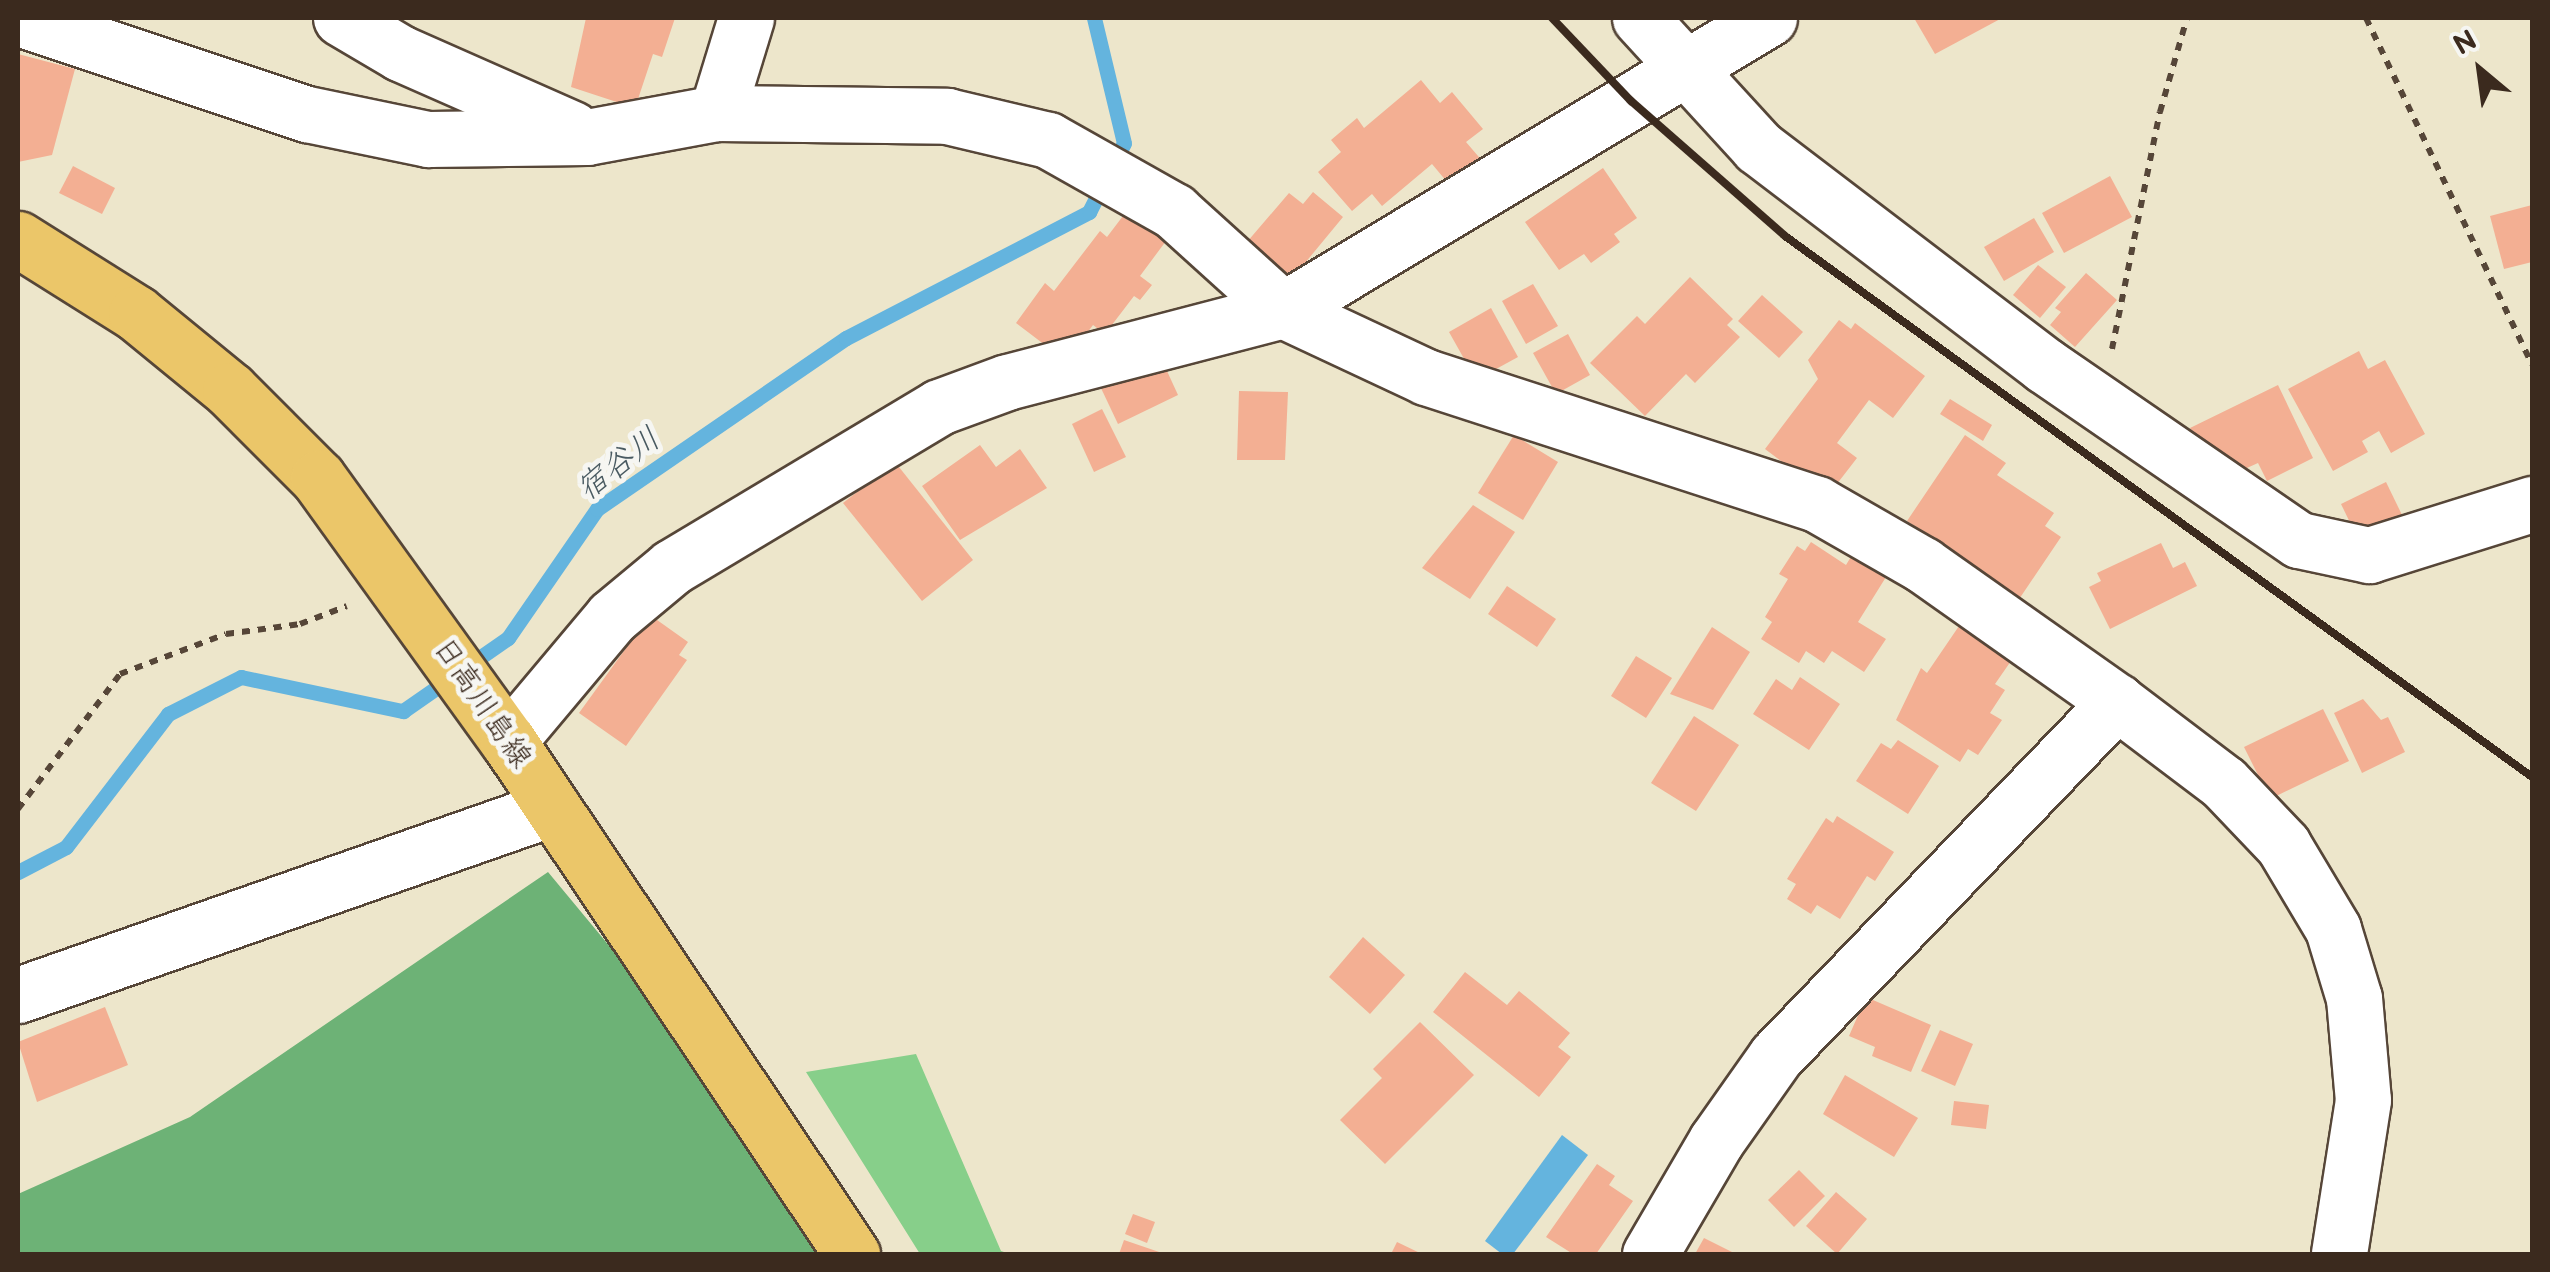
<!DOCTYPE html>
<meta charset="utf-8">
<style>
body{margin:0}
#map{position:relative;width:2550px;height:1272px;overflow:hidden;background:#ede6cb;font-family:"Balsamiq Sans","Klee One",sans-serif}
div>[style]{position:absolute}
.green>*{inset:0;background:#87cf8a}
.forest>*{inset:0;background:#6db276}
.water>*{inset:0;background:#64b4de}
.stream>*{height:15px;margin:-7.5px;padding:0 7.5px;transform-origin:7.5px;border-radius:7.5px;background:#64b4de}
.building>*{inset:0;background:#f3af93}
.path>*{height:6px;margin-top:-3px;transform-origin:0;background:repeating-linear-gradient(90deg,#564638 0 8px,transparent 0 16px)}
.roads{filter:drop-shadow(2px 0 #564638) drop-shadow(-2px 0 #564638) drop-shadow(0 2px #564638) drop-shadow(0 -2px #564638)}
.minor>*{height:55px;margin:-27.5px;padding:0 27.5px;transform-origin:27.5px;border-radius:27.5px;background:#fff}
.major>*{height:55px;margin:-27.5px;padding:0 27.5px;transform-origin:27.5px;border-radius:27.5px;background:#ebc669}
.rail>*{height:8px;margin:-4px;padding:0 4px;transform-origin:4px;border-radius:4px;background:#3b2a1e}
span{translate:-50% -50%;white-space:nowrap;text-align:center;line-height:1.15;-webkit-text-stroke:10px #f6f6f2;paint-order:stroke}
.street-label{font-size:30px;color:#3b2a1e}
.water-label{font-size:32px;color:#495a61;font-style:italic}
.frame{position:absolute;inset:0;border:20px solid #3b2a1e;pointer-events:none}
.north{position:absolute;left:2430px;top:20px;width:100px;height:100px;-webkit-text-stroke:8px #f6f6f2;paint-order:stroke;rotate:331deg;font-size:28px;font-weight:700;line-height:40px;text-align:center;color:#3b2a1e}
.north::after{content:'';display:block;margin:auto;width:35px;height:45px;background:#3b2a1e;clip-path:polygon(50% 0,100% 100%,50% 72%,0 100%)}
</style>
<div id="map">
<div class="green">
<div style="clip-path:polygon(916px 1054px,1001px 1251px,1010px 1254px,920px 1254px,806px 1072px)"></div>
</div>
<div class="forest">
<div style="clip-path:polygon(548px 872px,640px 983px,817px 1254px,18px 1254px,18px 1194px,190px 1117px)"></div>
</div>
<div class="water">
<div style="clip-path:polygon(1562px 1135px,1588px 1155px,1513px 1254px,1502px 1254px,1485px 1241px)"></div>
</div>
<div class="stream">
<div style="left:18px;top:872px;width:54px;rotate:-27.5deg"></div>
<div style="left:66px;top:847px;width:168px;rotate:-52.5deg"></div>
<div style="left:168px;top:714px;width:82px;rotate:-26.9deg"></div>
<div style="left:241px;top:677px;width:166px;rotate:11.9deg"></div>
<div style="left:403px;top:711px;width:128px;rotate:-34.8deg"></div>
<div style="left:508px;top:638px;width:157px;rotate:-55.4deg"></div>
<div style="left:597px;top:509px;width:302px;rotate:-34.5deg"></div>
<div style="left:846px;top:338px;width:274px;rotate:-27.4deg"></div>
<div style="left:1089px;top:212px;width:77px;rotate:-63.1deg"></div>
<div style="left:1124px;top:143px;width:129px;rotate:-103.5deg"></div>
</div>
<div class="building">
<div style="clip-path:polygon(586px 18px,675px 18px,662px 57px,653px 54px,635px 108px,571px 87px)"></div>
<div style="clip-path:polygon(1914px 18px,2002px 18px,1935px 54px)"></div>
<div style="clip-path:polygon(18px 54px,75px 69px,52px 155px,18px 162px)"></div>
<div style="clip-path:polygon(1421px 80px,1440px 103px,1452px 92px,1483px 129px,1466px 142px,1484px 163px,1453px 189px,1432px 164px,1382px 206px,1372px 194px,1352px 211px,1318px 172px,1341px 152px,1331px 140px,1357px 118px,1364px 128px)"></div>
<div style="clip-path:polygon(73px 166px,115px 188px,102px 214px,59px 193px)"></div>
<div style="clip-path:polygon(1603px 168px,1637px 218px,1614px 234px,1620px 242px,1591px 263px,1584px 254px,1559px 270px,1525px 222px)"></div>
<div style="clip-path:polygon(2110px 176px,2132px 217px,2064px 253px,2042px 213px)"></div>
<div style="clip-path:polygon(1313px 192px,1343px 217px,1286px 286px,1241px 249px,1289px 193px,1303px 204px)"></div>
<div style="clip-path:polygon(2532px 205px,2532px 262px,2504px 269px,2490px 216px)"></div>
<div style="clip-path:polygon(1126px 212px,1166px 241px,1140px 276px,1152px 285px,1140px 300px,1134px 296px,1105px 334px,1093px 325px,1066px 361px,1016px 323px,1045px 283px,1054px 291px,1100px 231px,1107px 237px)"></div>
<div style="clip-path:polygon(2034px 218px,2054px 252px,2004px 281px,1984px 247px)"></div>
<div style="clip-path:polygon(2038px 265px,2066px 287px,2040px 318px,2013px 295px)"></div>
<div style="clip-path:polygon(2086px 273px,2117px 300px,2075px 347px,2050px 325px,2061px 312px,2055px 308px)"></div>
<div style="clip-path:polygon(1690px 277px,1733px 319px,1727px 325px,1740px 337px,1695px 383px,1686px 374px,1645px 416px,1590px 363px,1637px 316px,1645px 324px)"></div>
<div style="clip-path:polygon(1533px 284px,1558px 326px,1526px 344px,1502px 301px)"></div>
<div style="clip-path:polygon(1762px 295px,1803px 332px,1779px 358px,1738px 321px)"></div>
<div style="clip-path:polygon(1491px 308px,1518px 357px,1476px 380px,1449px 332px)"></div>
<div style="clip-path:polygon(1839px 320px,1851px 329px,1855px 323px,1925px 376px,1893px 418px,1869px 400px,1837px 443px,1857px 458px,1833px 489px,1808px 481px,1765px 449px,1818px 379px,1808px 360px)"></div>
<div style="clip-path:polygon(1568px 334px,1590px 375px,1556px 394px,1533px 353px)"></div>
<div style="clip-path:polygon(2359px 351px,2368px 369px,2385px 360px,2425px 434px,2391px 453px,2379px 431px,2362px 441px,2368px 452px,2333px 471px,2288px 389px)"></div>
<div style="clip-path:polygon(1161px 358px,1178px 395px,1118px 424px,1100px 386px)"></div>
<div style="clip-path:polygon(2278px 385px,2313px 458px,2267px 481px,2258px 463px,2238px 472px,2230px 456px,2208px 467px,2190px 428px)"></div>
<div style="clip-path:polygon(1239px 391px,1288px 392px,1285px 460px,1237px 460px)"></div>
<div style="clip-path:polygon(1950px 399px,1992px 425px,1983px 441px,1940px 414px)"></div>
<div style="clip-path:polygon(1102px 409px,1126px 457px,1094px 472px,1072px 424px)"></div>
<div style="clip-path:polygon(1514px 435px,1558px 462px,1523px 520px,1478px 493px)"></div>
<div style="clip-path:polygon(1965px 435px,2006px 463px,1997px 475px,2054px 513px,2045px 526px,2061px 537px,2009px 614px,1945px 547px,1907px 521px)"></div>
<div style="clip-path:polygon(980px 445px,996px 467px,1020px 449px,1047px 488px,960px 540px,922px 486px)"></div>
<div style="clip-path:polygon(895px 462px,973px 560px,922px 601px,843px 503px)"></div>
<div style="clip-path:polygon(2386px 482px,2403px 517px,2358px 539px,2341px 504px)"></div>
<div style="clip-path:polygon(1473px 505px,1515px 532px,1470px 599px,1422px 568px)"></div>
<div style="clip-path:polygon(1811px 542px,1846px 565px,1852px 555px,1886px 577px,1858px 622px,1886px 639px,1864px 672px,1832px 651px,1824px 663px,1806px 651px,1799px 663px,1761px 639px,1772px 622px,1765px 617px,1788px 579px,1779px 574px,1797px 546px,1805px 551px)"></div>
<div style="clip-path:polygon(2161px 543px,2173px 568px,2185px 562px,2197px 586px,2110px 629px,2089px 587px,2101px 581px,2097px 573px)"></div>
<div style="clip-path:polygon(1507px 586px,1556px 619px,1537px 647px,1488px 614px)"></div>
<div style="clip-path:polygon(650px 615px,688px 642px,679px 655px,687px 660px,626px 746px,579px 713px)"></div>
<div style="clip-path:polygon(1959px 626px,2011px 661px,1995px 684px,2005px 690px,1990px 713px,2002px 720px,1978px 755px,1968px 749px,1960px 762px,1896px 720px,1921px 668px,1927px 673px)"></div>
<div style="clip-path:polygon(1712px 627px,1750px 652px,1713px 710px,1670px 694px)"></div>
<div style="clip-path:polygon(1636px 656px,1672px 678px,1646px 718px,1611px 696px)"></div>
<div style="clip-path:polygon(1800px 677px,1840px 704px,1809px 750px,1753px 714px,1776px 679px,1792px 690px)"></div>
<div style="clip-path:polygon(2363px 699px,2381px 720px,2388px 717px,2405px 752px,2362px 773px,2334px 713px)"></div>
<div style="clip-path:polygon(2323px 709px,2349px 761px,2270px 799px,2244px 747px)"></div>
<div style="clip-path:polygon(1694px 716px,1739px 745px,1696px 811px,1651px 783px)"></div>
<div style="clip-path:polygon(1898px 740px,1939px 766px,1908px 814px,1856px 781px,1881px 743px,1891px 749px)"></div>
<div style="clip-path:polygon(1837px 816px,1894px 852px,1875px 881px,1867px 876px,1840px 919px,1817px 905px,1811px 914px,1787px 899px,1796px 884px,1787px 879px,1826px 818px,1833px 823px)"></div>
<div style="clip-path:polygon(1363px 937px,1405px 975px,1370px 1014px,1329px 977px)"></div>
<div style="clip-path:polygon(1465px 972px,1507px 1005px,1519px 991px,1570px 1033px,1558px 1047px,1571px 1057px,1539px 1097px,1433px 1012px)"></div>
<div style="clip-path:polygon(1866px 997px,1931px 1025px,1911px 1072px,1872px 1056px,1875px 1047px,1849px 1036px)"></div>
<div style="clip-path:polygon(105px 1007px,128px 1065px,37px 1102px,18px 1042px)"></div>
<div style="clip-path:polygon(1420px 1022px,1474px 1075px,1385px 1164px,1340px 1120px,1382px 1078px,1373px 1069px)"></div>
<div style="clip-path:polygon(1940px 1030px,1973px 1044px,1955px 1086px,1921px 1071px)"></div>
<div style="clip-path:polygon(1845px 1075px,1918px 1118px,1894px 1157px,1823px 1114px)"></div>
<div style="clip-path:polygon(1954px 1101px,1989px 1105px,1986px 1129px,1951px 1125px)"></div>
<div style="clip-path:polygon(1597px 1164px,1615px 1176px,1609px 1185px,1633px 1201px,1596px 1254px,1573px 1254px,1546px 1237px)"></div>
<div style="clip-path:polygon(1799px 1170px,1825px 1196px,1794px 1227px,1768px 1200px)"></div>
<div style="clip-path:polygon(1836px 1192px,1867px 1219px,1837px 1254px,1806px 1226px)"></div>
<div style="clip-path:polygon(1133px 1214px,1155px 1222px,1147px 1243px,1125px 1234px)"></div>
<div style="clip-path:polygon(1704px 1238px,1736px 1254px,1695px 1254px)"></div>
<div style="clip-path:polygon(1124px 1240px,1165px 1254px,1119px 1254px)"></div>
<div style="clip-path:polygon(1397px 1242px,1422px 1254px,1391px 1254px)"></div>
</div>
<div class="path">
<div style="left:2366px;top:18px;width:384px;rotate:64.4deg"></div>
<div style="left:2112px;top:349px;width:242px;rotate:-78.6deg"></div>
<div style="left:2160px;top:112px;width:98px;rotate:-74deg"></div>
<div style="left:18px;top:809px;width:169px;rotate:-52.9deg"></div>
<div style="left:120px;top:674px;width:113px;rotate:-20.7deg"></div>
<div style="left:226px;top:634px;width:75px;rotate:-7.7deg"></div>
<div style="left:300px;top:624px;width:50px;rotate:-21deg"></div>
</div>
<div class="roads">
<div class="minor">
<div style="left:18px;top:18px;width:305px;rotate:18.4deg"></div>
<div style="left:307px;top:114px;width:124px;rotate:11.7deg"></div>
<div style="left:428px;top:139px;width:159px;rotate:-0.7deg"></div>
<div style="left:587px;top:137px;width:132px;rotate:-10.5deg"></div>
<div style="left:717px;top:113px;width:230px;rotate:0.7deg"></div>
<div style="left:947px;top:116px;width:104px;rotate:13.4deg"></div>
<div style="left:1048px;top:140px;width:145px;rotate:29.4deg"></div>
<div style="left:1174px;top:211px;width:147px;rotate:42.2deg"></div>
<div style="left:1283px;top:310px;width:158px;rotate:25.1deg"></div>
<div style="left:1426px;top:377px;width:411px;rotate:18deg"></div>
<div style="left:1817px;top:504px;width:122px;rotate:29.9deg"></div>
<div style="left:1923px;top:565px;width:237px;rotate:35.2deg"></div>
<div style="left:2117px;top:702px;width:134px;rotate:37.1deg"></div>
<div style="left:2224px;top:783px;width:86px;rotate:46.4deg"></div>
<div style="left:2283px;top:845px;width:98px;rotate:59.2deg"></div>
<div style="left:2333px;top:929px;width:72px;rotate:73.1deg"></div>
<div style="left:2354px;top:998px;width:102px;rotate:85deg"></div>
<div style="left:2363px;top:1100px;width:156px;rotate:98.9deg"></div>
<div style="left:341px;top:18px;width:69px;rotate:30.7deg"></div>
<div style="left:400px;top:53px;width:188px;rotate:23.8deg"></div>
<div style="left:1640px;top:18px;width:175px;rotate:47.5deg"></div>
<div style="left:1758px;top:147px;width:360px;rotate:37.3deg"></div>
<div style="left:2044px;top:365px;width:309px;rotate:34.5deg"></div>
<div style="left:2299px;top:540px;width:72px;rotate:12.1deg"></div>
<div style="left:2369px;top:555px;width:171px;rotate:-17.4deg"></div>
<div style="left:717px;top:113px;width:99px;rotate:-73deg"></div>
<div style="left:508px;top:741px;width:162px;rotate:-50deg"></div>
<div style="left:612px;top:617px;width:78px;rotate:-39.8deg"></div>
<div style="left:672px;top:567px;width:311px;rotate:-30.9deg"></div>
<div style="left:939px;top:407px;width:72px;rotate:-20.2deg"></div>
<div style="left:1007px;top:382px;width:285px;rotate:-14.6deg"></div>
<div style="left:1283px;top:310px;width:567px;rotate:-31deg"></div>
<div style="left:18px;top:995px;width:566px;rotate:-19.3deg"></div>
<div style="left:1650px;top:1254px;width:131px;rotate:-59.7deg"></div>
<div style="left:1716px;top:1141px;width:104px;rotate:-54.8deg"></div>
<div style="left:1776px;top:1056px;width:492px;rotate:-46.1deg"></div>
</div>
<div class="major">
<div style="left:18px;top:239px;width:139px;rotate:32.1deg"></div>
<div style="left:136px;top:313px;width:122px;rotate:39.3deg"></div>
<div style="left:230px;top:390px;width:124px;rotate:45deg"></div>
<div style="left:318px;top:478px;width:324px;rotate:54.2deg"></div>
<div style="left:508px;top:741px;width:618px;rotate:56.16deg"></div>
</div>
</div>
<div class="rail">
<div style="left:1552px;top:18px;width:115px;rotate:46.4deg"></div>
<div style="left:1631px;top:101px;width:205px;rotate:41.2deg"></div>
<div style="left:1785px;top:236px;width:922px;rotate:35.91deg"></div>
</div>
<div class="street-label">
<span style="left:482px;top:703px;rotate:56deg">日高川島線</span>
</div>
<div class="water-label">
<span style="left:619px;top:465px;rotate:-38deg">宿谷川</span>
</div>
<div class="frame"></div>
<div class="north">N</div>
</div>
